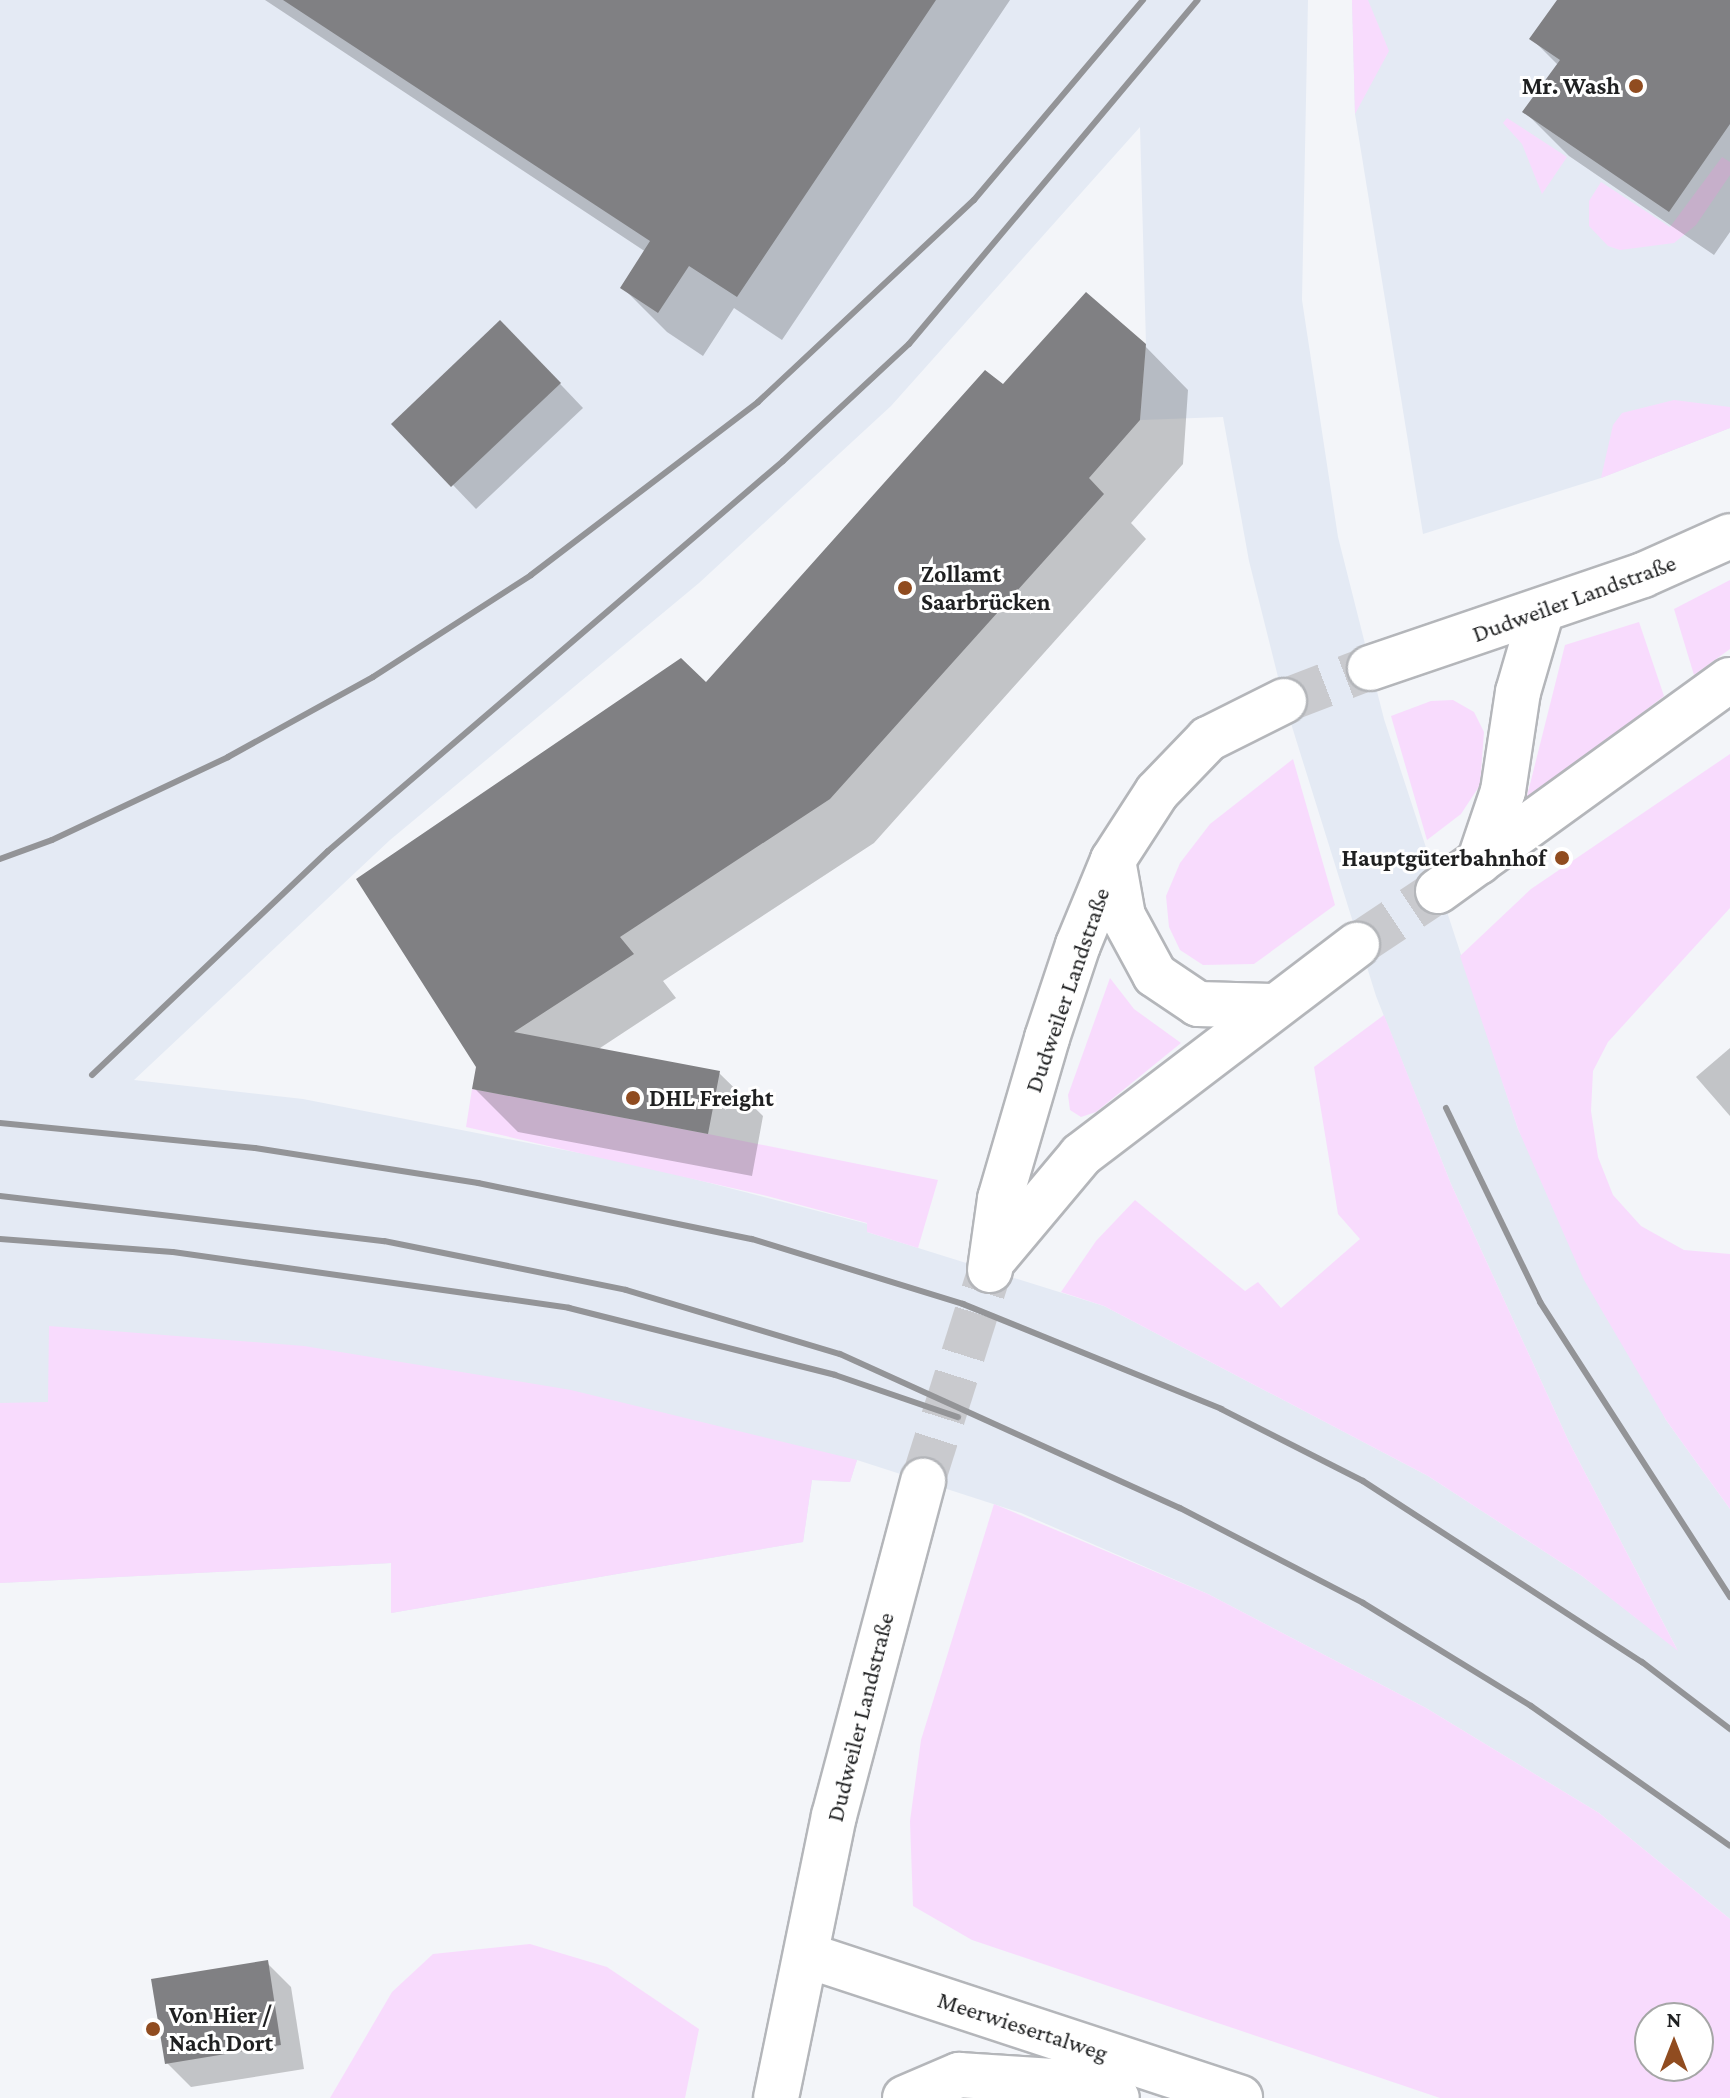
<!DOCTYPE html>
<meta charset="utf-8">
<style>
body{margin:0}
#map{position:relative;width:1730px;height:2098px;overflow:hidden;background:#f3f5f9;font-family:"Crimson Pro",serif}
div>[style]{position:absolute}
.built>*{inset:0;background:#e4eaf4}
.green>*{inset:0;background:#f8dbfd}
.shadow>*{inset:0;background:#0003}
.building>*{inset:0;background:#808083}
.primary-tunnel>*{height:44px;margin-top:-22px;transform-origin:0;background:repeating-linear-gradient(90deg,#c9cace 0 44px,transparent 0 66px)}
.roads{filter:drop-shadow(2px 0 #b4b6ba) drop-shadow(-2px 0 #b4b6ba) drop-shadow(0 2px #b4b6ba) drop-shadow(0 -2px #b4b6ba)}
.secondary>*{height:44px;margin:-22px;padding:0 22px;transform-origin:22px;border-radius:22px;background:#fff}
.primary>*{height:44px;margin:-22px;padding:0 22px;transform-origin:22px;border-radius:22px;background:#fff}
.rail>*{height:6px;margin:-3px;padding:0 3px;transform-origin:3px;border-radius:3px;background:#939497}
.dots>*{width:22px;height:22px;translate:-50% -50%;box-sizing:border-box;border:4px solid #fff;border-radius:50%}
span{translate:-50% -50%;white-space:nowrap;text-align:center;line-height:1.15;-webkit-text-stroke:6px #fff;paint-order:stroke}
.poi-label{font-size:24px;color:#1f2021;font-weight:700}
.right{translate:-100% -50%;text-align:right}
.left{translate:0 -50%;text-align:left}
.street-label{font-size:24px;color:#1f2021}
.north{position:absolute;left:1634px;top:2002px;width:80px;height:80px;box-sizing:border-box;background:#fff;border:2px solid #a5a6a6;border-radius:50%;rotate:0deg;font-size:22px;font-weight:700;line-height:32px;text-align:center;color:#1f2021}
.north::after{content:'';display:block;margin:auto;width:28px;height:36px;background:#904c20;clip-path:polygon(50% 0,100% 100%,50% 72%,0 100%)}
</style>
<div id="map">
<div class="built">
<div style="clip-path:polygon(evenodd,0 0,1308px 0,1302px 300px,1338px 537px,1384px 719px,1518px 1129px,1666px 1420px,1730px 1509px,1730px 1919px,1599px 1813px,1426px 1708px,1208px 1594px,1021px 1513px,857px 1460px,850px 1482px,812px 1480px,803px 1542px,391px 1613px,391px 1563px,0 1583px,0 0,1140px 127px,1146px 344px,1140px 420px,1223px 417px,1249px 561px,1284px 701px,1376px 996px,1451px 1184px,1569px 1442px,1677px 1649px,1582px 1576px,1428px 1476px,1104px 1306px,867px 1232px,868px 1224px,636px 1164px,303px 1099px,134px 1080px,390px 840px,699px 583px,891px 406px,1140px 127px)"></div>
<div style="clip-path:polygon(1352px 0,1730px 0,1730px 428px,1601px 478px,1423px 534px,1355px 114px)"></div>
</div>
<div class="green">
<div style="clip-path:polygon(1352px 0,1368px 0,1389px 51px,1355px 114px)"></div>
<div style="clip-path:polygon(1507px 118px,1567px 157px,1542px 194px,1522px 144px,1503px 123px)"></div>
<div style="clip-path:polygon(1722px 157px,1730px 162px,1730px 175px,1696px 225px,1674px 243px,1620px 250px,1608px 246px,1589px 226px,1589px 201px,1601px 182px,1670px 227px)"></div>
<div style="clip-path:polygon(1674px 400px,1730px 407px,1730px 428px,1601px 478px,1613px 425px,1622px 413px)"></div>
<div style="clip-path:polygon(1730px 580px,1730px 649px,1694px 675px,1674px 609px)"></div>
<div style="clip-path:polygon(1639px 622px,1664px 696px,1525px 804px,1565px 645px)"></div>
<div style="clip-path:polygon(1453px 700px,1474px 712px,1484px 732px,1480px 785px,1461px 814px,1427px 840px,1391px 716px,1431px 701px)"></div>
<div style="clip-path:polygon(1730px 754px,1730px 908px,1608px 1042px,1593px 1071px,1591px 1111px,1598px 1157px,1613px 1195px,1641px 1226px,1684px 1250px,1730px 1254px,1730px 1509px,1666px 1420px,1584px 1280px,1518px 1129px,1460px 956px,1531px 889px)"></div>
<div style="clip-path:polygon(1293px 759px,1335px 905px,1254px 964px,1203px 965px,1180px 950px,1169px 927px,1166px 896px,1180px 863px,1210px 824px)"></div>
<div style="clip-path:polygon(1110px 978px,1134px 1009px,1181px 1043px,1096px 1112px,1081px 1117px,1070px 1110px,1068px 1095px)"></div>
<div style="clip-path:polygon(1384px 1015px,1451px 1184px,1569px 1442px,1678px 1651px,1582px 1576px,1428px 1476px,1104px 1306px,1061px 1292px,1096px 1241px,1135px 1200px,1245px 1291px,1258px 1282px,1281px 1308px,1360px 1239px,1338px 1214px,1314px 1067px)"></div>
<div style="clip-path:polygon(472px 1089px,708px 1134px,938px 1180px,918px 1248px,867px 1232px,867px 1223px,767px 1196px,466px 1127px)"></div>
<div style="clip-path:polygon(49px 1326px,304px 1346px,571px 1390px,857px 1460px,850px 1482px,812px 1480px,803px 1542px,391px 1613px,391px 1563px,0 1583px,0 1403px,48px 1402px)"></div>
<div style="clip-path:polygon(evenodd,994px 1504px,1208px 1594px,1426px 1708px,1599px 1813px,1730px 1919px,1730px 2098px,1440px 2098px,972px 1940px,913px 1906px,910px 1821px,921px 1740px,994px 1504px,1650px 2018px,1698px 2018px,1698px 2066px,1650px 2066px,1650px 2018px)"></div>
<div style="clip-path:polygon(530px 1944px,607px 1967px,699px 2029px,685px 2098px,330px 2098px,392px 1992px,433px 1954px)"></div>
</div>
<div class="shadow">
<div style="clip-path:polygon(265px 0,1010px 0,782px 340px,734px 308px,703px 356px,667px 332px,623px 288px,646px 252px)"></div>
<div style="clip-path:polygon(1559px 0,1730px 0,1730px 232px,1714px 255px,1569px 156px,1525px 112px,1559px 66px,1532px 39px)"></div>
<div style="clip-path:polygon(1144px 345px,1188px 390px,1183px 464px,1131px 523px,1146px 539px,874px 843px,663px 981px,676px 998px,597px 1050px,719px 1073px,763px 1116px,752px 1176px,518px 1132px,474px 1088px,706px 685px,1003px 386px)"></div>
<div style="clip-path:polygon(524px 346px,583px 408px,476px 509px,453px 485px)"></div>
<div style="clip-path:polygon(1730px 1048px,1730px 1116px,1696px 1077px)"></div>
<div style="clip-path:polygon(267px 1963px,291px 1987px,304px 2069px,191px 2087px,167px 2063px)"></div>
</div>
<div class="building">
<div style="clip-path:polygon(283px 0,936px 0,737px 297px,689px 266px,658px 313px,620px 288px,650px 241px)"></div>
<div style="clip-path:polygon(1557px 0,1730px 0,1730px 124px,1669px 212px,1522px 112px,1560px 60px,1529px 39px)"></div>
<div style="clip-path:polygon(1086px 292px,1146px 344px,1140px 420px,1089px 478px,1104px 494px,830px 799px,620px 937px,634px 954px,514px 1032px,720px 1071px,708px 1134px,472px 1089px,476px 1067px,356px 879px,681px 658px,706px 682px,985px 370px,1003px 384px)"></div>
<div style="clip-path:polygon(500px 320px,561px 383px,451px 487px,391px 424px)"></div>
<div style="clip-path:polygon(268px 1960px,281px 2045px,165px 2064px,151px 1979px)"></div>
</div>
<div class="primary-tunnel">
<div style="left:1284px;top:701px;width:92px;rotate:-21deg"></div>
<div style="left:1357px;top:945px;width:97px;rotate:-33.7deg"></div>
<div style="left:923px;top:1481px;width:221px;rotate:-72.4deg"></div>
</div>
<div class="roads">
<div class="secondary">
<div style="left:806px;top:1955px;width:457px;rotate:18.2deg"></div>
<div style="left:905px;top:2098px;width:59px;rotate:-23.1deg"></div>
<div style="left:959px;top:2075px;width:94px;rotate:3.7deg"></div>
<div style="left:1053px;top:2081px;width:66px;rotate:14.9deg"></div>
</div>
<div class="primary">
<div style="left:1370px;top:668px;width:288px;rotate:-18.8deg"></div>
<div style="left:1643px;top:575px;width:95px;rotate:-24.1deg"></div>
<div style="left:1113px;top:860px;width:57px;rotate:79.9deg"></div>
<div style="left:1123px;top:916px;width:67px;rotate:61.5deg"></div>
<div style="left:1155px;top:975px;width:52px;rotate:34deg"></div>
<div style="left:1198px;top:1004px;width:74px;rotate:1.5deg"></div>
<div style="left:1479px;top:862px;width:75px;rotate:-71.3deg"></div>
<div style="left:1503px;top:791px;width:100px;rotate:-81.4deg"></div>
<div style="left:1518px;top:692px;width:85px;rotate:-73.7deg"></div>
<div style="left:1438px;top:891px;width:360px;rotate:-35.9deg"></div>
<div style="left:993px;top:1260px;width:137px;rotate:-50deg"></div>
<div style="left:1081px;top:1155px;width:347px;rotate:-37.3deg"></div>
<div style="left:990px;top:1270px;width:72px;rotate:-82deg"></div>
<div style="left:1000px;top:1199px;width:168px;rotate:-73.7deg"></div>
<div style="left:1047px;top:1038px;width:98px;rotate:-71.6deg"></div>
<div style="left:1078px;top:945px;width:92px;rotate:-67.6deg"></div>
<div style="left:1113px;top:860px;width:81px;rotate:-57.1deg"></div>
<div style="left:1157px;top:792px;width:74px;rotate:-46.1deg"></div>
<div style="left:1208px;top:739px;width:85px;rotate:-26.6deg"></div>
<div style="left:776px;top:2098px;width:288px;rotate:-78.4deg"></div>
<div style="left:834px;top:1816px;width:347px;rotate:-75.1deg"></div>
</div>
</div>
<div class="rail">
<div style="left:0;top:859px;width:55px;rotate:-20.1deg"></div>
<div style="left:52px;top:840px;width:195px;rotate:-25.2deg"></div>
<div style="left:228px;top:757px;width:166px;rotate:-28.9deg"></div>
<div style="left:373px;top:677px;width:188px;rotate:-32.8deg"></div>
<div style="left:531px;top:575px;width:285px;rotate:-37.3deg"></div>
<div style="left:758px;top:402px;width:296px;rotate:-43.1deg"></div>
<div style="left:974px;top:200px;width:262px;rotate:-49.8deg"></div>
<div style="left:92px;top:1075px;width:325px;rotate:-43.5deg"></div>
<div style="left:328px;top:851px;width:599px;rotate:-40.6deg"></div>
<div style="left:783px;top:461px;width:172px;rotate:-42.9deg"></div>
<div style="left:909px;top:344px;width:449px;rotate:-50deg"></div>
<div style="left:1446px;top:1108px;width:216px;rotate:64.1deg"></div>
<div style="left:1540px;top:1302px;width:351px;rotate:57.2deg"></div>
<div style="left:0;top:1123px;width:256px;rotate:5.6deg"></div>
<div style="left:255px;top:1148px;width:226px;rotate:8.9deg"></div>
<div style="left:478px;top:1183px;width:280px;rotate:11.6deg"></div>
<div style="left:752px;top:1239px;width:221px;rotate:17.1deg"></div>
<div style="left:963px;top:1304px;width:279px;rotate:22.1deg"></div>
<div style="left:1221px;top:1409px;width:159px;rotate:26.9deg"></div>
<div style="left:1363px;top:1481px;width:333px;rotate:33deg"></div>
<div style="left:1642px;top:1662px;width:111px;rotate:37.3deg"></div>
<div style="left:0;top:1196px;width:387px;rotate:6.7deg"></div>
<div style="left:384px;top:1241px;width:247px;rotate:11.4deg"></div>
<div style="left:626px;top:1290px;width:223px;rotate:16.7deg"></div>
<div style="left:840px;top:1354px;width:373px;rotate:24.4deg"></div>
<div style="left:1180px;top:1508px;width:206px;rotate:27.4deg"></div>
<div style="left:1363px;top:1603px;width:197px;rotate:31.5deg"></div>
<div style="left:1531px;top:1706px;width:243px;rotate:35.1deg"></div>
<div style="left:0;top:1239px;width:173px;rotate:4.3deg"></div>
<div style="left:173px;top:1252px;width:400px;rotate:8deg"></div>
<div style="left:569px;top:1308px;width:274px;rotate:14.1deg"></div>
<div style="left:835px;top:1375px;width:130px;rotate:18.9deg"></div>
</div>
<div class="dots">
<div style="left:1636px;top:86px;background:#904c20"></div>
<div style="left:905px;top:588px;background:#904c20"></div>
<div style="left:1562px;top:858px;background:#904c20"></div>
<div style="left:633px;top:1098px;background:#904c20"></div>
<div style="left:153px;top:2029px;background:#904c20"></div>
</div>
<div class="poi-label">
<span class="right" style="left:1620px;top:86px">Mr. Wash</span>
<span class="left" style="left:921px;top:588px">Zollamt<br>Saarbrücken</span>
<span class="right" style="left:1546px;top:858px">Hauptgüterbahnhof</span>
<span class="left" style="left:649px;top:1098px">DHL Freight</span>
<span class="left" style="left:169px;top:2029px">Von Hier /<br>Nach Dort</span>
</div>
<div class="street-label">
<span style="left:1574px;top:598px;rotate:-20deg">Dudweiler Landstraße</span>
<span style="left:1067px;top:990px;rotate:-71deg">Dudweiler Landstraße</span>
<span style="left:860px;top:1717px;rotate:-76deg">Dudweiler Landstraße</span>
<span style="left:1023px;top:2026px;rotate:18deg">Meerwiesertalweg</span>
</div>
<div class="north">N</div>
</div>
